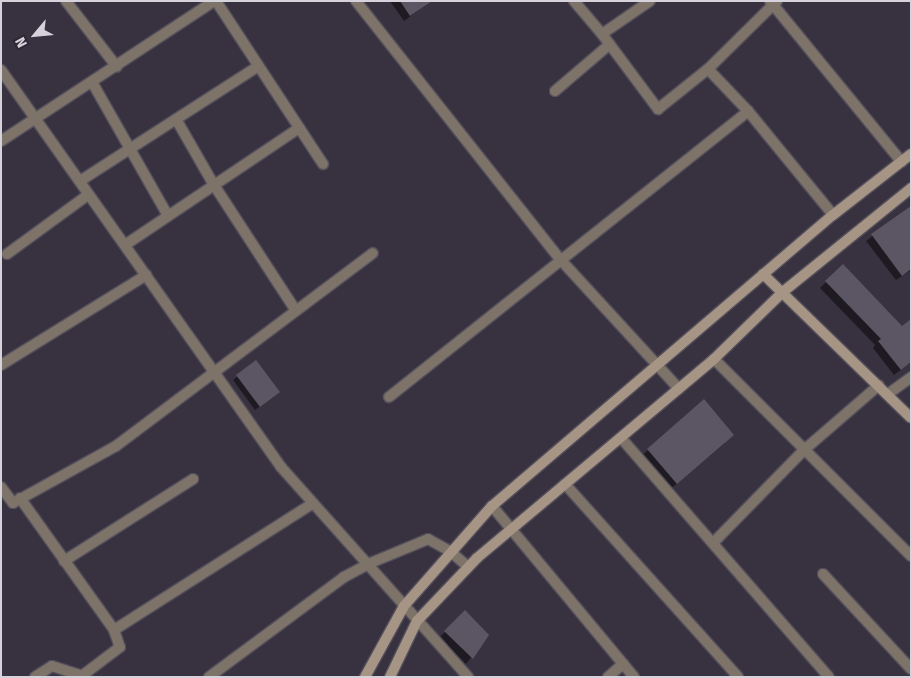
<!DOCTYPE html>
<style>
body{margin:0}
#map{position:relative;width:912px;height:678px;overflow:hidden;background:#383240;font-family:"Fira Sans",sans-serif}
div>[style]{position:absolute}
.shadow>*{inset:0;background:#0007}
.building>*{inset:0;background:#5c5564}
.roads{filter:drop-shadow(1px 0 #544f5c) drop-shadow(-1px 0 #544f5c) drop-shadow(0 1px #544f5c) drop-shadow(0 -1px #544f5c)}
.street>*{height:10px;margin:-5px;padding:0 5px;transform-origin:5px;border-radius:5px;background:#7d7368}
.secondary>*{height:10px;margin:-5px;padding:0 5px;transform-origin:5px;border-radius:5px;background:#a69584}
span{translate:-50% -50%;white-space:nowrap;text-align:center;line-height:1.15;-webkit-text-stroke:4.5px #2e2835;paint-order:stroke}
.frame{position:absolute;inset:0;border:2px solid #d6d2db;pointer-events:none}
.north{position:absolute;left:10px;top:10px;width:50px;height:50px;-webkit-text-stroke:4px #2e2835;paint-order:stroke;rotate:242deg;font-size:14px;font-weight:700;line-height:20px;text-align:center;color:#d6d2db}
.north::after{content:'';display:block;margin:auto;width:18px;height:22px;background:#d6d2db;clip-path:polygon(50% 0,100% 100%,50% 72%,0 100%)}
</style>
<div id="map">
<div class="shadow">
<div style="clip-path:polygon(390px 1px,431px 1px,404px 21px)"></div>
<div style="clip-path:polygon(911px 207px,911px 270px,896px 280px,866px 241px)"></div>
<div style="clip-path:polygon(842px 266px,902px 327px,911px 362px,894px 375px,873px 348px,875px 345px,820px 288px)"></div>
<div style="clip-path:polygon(256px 362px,274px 396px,255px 410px,233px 380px)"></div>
<div style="clip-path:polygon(725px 443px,668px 491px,639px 458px,648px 450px)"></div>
<div style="clip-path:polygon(465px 611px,488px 635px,466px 664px,439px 638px)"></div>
</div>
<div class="building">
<div style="clip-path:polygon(400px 1px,432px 1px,410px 16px)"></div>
<div style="clip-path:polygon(911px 206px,911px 269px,902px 276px,871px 234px)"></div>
<div style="clip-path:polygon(843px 264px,902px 326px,911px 319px,911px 362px,901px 370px,878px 341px,881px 339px,825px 281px)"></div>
<div style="clip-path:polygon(256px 360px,280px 392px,260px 407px,236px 375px)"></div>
<div style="clip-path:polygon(704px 399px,734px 435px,677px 484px,647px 449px)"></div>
<div style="clip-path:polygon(465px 610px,489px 635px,473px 659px,444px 631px)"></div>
</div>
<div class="roads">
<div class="street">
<div style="left:66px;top:1px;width:83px;rotate:52.3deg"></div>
<div style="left:216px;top:1px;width:195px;rotate:56.7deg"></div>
<div style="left:356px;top:1px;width:329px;rotate:51.7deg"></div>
<div style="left:560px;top:259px;width:176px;rotate:47.5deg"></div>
<div style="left:574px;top:1px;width:43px;rotate:49.7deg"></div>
<div style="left:602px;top:34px;width:94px;rotate:53.3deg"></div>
<div style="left:658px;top:109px;width:64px;rotate:-38.7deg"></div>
<div style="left:708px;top:69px;width:97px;rotate:-44.6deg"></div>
<div style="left:770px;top:1px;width:208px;rotate:50.7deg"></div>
<div style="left:602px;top:34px;width:58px;rotate:-34.5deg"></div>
<div style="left:708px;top:69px;width:58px;rotate:46.4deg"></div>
<div style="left:748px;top:111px;width:134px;rotate:50.7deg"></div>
<div style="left:1px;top:70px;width:486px;rotate:54.8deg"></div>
<div style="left:281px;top:467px;width:281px;rotate:48.3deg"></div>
<div style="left:92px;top:82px;width:154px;rotate:60.4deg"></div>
<div style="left:555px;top:91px;width:72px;rotate:-40.5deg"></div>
<div style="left:176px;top:119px;width:76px;rotate:60.1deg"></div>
<div style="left:214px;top:185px;width:150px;rotate:56.9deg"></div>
<div style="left:1px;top:141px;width:255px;rotate:-33.3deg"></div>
<div style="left:80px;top:181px;width:211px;rotate:-32.8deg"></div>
<div style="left:125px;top:245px;width:210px;rotate:-33.9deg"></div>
<div style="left:7px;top:254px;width:100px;rotate:-36.1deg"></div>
<div style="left:714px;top:359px;width:279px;rotate:45deg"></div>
<div style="left:1px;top:365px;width:171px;rotate:-31.8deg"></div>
<div style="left:888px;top:394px;width:29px;rotate:-36deg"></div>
<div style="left:389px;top:397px;width:459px;rotate:-38.5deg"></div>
<div style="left:622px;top:439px;width:315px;rotate:49deg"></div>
<div style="left:565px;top:484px;width:259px;rotate:48.1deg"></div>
<div style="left:1px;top:487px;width:20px;rotate:53deg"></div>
<div style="left:13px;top:503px;width:118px;rotate:-29deg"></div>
<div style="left:116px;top:446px;width:321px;rotate:-36.9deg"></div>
<div style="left:20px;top:498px;width:162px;rotate:54.5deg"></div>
<div style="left:114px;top:630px;width:18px;rotate:71deg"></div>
<div style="left:120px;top:647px;width:46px;rotate:142.9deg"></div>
<div style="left:492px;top:506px;width:222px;rotate:50.3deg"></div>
<div style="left:713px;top:543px;width:130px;rotate:-45.6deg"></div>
<div style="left:804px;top:450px;width:99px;rotate:-40.9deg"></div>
<div style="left:64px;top:561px;width:153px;rotate:-32.4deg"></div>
<div style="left:823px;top:574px;width:129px;rotate:47.2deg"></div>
<div style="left:114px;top:630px;width:235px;rotate:-32.5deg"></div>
<div style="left:35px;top:677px;width:20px;rotate:-33deg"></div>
<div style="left:52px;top:666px;width:35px;rotate:18deg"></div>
<div style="left:209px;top:677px;width:168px;rotate:-36.5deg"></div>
<div style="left:344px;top:577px;width:27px;rotate:-28deg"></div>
<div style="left:368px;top:564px;width:65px;rotate:-22.6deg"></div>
<div style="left:428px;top:539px;width:26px;rotate:29deg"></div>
<div style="left:451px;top:552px;width:23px;rotate:41deg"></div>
<div style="left:608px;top:677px;width:20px;rotate:-41deg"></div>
</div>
<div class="secondary">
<div style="left:763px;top:274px;width:206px;rotate:44.2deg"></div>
<div style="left:365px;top:677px;width:81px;rotate:-61.2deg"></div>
<div style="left:404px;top:606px;width:133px;rotate:-48.7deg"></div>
<div style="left:492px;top:506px;width:448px;rotate:-40.5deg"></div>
<div style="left:833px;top:215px;width:99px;rotate:-38deg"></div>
<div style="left:390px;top:677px;width:62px;rotate:-64.3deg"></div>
<div style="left:417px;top:621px;width:87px;rotate:-46.4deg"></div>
<div style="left:477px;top:558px;width:309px;rotate:-40deg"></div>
<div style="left:714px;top:359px;width:98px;rotate:-44.2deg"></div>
<div style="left:784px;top:291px;width:164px;rotate:-39deg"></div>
</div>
</div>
<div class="frame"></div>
<div class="north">N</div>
</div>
